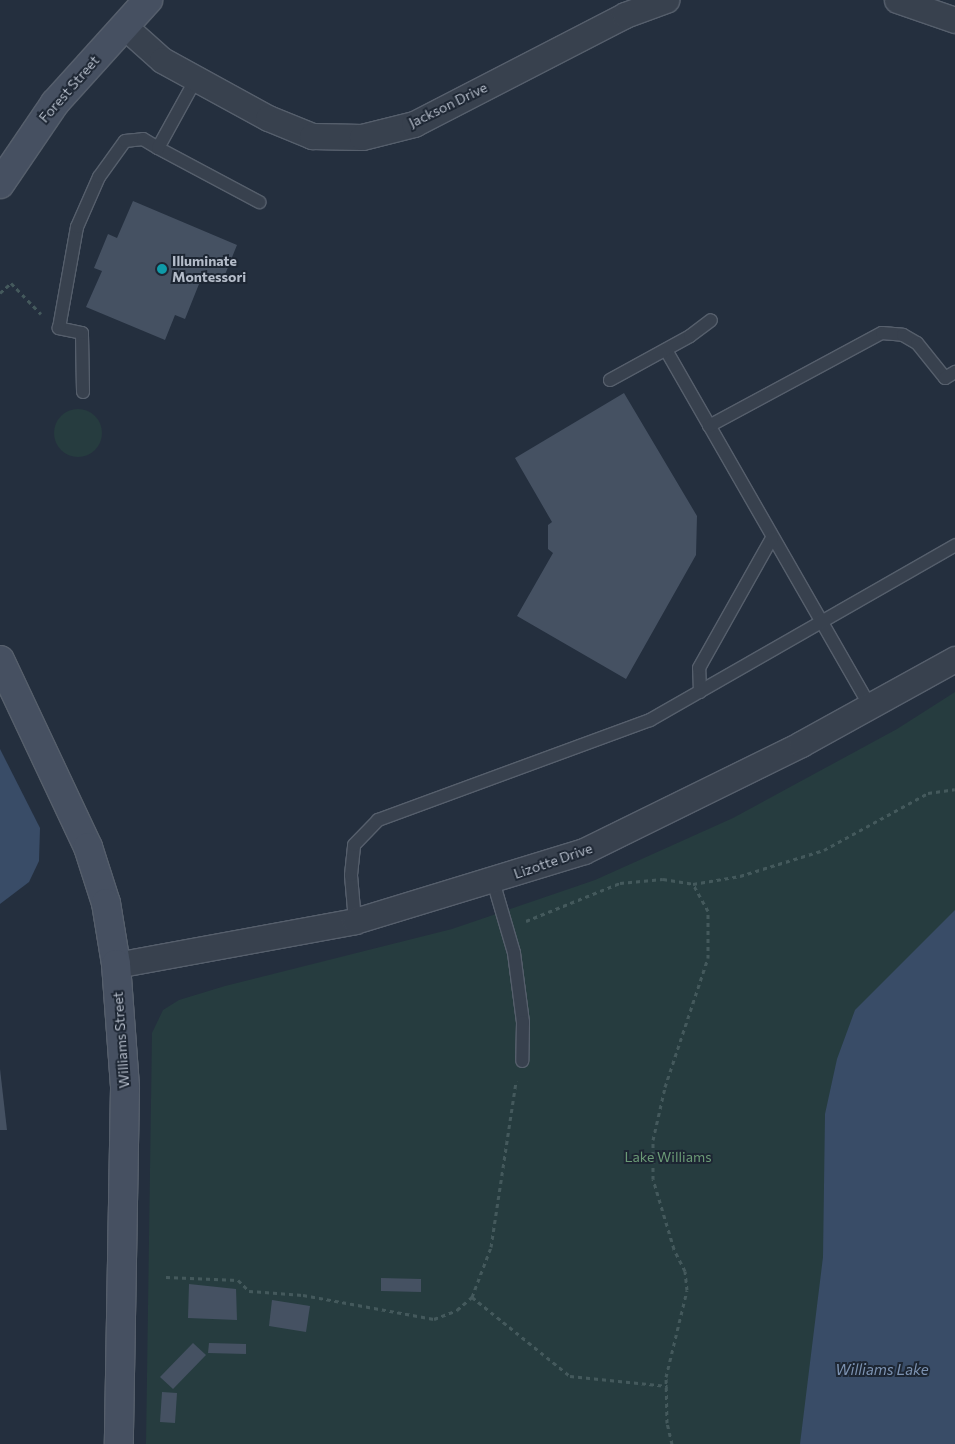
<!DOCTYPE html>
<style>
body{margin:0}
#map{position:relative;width:955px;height:1444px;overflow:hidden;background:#242f3e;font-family:Commissioner,sans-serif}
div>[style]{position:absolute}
.green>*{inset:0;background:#263c3f}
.round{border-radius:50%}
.water>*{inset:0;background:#394c67}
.building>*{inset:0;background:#455162}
.path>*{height:3px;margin-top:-1.5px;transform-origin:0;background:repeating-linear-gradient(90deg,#44595c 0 4px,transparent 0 8px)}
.roads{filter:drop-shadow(1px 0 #565f6c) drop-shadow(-1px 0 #565f6c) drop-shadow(0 1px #565f6c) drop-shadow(0 -1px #565f6c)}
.service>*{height:12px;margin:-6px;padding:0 6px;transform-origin:6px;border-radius:6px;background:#38414e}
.minor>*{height:25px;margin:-12.5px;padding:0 12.5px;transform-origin:12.5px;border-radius:12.5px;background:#38414e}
.secondary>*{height:28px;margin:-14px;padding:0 14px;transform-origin:14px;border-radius:14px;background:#465061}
.dots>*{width:14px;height:14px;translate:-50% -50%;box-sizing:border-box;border:2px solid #1d2633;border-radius:50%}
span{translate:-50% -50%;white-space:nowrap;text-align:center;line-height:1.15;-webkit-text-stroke:4px #1d2633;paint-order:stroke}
.street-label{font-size:14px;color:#b4bcc9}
.poi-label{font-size:14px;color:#b4bcc9;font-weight:700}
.left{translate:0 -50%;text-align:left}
.park-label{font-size:14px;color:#6b9a76}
.water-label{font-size:15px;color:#7c92b1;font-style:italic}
</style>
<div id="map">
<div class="green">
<div class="round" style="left:54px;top:409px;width:48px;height:48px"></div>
<div style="clip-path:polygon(955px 692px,955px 1444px,146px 1444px,152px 1033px,163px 1010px,179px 1000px,225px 986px,452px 929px,595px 880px,733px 818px,897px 729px)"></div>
</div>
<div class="water">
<div style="clip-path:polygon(0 749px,40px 828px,39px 861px,29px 882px,0 904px)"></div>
<div style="clip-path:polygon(955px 910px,955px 1444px,800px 1444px,823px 1257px,825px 1114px,837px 1059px,855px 1010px)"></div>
</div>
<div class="building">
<div style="clip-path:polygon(133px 201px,237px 245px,222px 282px,203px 274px,185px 319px,175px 315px,165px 340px,86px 307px,102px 271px,94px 268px,108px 234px,117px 238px)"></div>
<div style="clip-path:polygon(624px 393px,697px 516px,696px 555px,626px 679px,517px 616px,553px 553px,548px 549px,548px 525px,552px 522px,515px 458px)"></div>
<div style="clip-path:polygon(0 1069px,7px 1130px,0 1130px)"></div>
<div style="clip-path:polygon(381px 1278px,421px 1279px,421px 1292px,381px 1291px)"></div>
<div style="clip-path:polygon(189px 1284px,236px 1289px,237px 1320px,188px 1318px)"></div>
<div style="clip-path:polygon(272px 1300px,310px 1306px,306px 1332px,269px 1326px)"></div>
<div style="clip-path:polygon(193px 1343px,206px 1355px,173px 1389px,160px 1377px)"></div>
<div style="clip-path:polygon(209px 1343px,246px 1344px,246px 1354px,208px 1353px)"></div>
<div style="clip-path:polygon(162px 1392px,177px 1393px,175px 1423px,160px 1422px)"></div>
</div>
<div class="path">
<div style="left:0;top:293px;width:15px;rotate:-42deg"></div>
<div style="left:11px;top:283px;width:43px;rotate:45.9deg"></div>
<div style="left:526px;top:921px;width:101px;rotate:-22deg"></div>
<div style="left:620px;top:883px;width:43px;rotate:-5.3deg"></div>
<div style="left:663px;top:879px;width:30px;rotate:9deg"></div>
<div style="left:166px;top:1277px;width:72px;rotate:2.4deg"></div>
<div style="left:238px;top:1280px;width:16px;rotate:45deg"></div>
<div style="left:249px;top:1291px;width:54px;rotate:4.2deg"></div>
<div style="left:303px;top:1295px;width:133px;rotate:10.4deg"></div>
<div style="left:434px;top:1319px;width:25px;rotate:-21deg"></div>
<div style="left:457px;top:1310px;width:20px;rotate:-41deg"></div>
<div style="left:472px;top:1297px;width:53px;rotate:-69.2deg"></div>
<div style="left:491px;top:1247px;width:168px;rotate:-81.4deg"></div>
<div style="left:472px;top:1297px;width:126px;rotate:38.9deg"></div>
<div style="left:570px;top:1376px;width:98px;rotate:5.9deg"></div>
<div style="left:672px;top:1444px;width:22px;rotate:-103deg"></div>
<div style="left:667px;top:1423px;width:46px;rotate:-91.2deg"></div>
<div style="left:666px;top:1377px;width:89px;rotate:-76.4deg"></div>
<div style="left:687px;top:1290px;width:19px;rotate:-96deg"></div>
<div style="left:685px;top:1271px;width:25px;rotate:-117deg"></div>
<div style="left:674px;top:1249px;width:73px;rotate:-106.7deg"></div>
<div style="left:653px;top:1179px;width:39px;rotate:-90deg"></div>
<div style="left:653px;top:1140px;width:54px;rotate:-77.2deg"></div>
<div style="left:665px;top:1087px;width:136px;rotate:-71.6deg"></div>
<div style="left:708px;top:958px;width:47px;rotate:-90deg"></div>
<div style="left:708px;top:911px;width:31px;rotate:-119deg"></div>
<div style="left:693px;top:884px;width:48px;rotate:-9.7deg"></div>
<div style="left:740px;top:876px;width:88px;rotate:-17.2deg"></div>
<div style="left:824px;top:850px;width:119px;rotate:-28.7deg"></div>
<div style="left:928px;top:793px;width:27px;rotate:-8deg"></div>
</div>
<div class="roads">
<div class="service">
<div style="left:158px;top:148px;width:115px;rotate:28.1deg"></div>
<div style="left:666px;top:350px;width:410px;rotate:60.2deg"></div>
<div style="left:610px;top:380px;width:91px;rotate:-28.8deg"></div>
<div style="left:690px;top:336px;width:26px;rotate:-37deg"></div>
<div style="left:83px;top:392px;width:59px;rotate:-91deg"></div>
<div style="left:82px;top:333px;width:24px;rotate:-168deg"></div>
<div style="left:59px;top:328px;width:103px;rotate:-79.9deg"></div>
<div style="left:77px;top:227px;width:55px;rotate:-66.3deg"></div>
<div style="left:99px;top:177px;width:44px;rotate:-54.2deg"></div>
<div style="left:125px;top:141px;width:18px;rotate:-6deg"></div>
<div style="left:143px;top:139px;width:17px;rotate:31deg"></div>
<div style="left:158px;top:148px;width:79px;rotate:-61.2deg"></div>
<div style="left:709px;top:426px;width:196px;rotate:-28.3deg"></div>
<div style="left:882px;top:333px;width:21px;rotate:5deg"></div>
<div style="left:903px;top:335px;width:16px;rotate:30deg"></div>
<div style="left:917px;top:343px;width:45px;rotate:51.3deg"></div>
<div style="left:945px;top:378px;width:12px;rotate:-31deg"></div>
<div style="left:700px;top:692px;width:24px;rotate:-92deg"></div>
<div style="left:699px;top:668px;width:149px;rotate:-60.7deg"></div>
<div style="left:493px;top:881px;width:75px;rotate:73.7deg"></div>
<div style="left:514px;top:953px;width:70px;rotate:82.6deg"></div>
<div style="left:523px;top:1022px;width:39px;rotate:91deg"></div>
<div style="left:355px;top:921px;width:46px;rotate:-95deg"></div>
<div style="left:351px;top:875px;width:30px;rotate:-84deg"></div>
<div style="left:354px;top:845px;width:35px;rotate:-46deg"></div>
<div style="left:378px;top:820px;width:290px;rotate:-20.2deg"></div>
<div style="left:650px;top:720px;width:352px;rotate:-29.8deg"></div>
</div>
<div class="minor">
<div style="left:897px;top:0;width:61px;rotate:19deg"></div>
<div style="left:124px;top:26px;width:51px;rotate:41.8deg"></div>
<div style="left:162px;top:60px;width:121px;rotate:28.7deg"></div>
<div style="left:268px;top:118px;width:48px;rotate:22.2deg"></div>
<div style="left:312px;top:136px;width:50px;rotate:1.1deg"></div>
<div style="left:362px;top:137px;width:54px;rotate:-14deg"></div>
<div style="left:414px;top:124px;width:237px;rotate:-27.3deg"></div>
<div style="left:625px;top:15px;width:44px;rotate:-20.1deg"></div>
<div style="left:116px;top:965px;width:243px;rotate:-10.4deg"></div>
<div style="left:355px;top:921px;width:239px;rotate:-17deg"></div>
<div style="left:584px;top:851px;width:242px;rotate:-26.2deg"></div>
<div style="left:801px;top:744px;width:176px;rotate:-28.9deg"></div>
</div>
<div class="secondary">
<div style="left:0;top:184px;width:98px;rotate:-55.8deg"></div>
<div style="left:55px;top:103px;width:139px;rotate:-47.9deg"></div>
<div style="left:0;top:660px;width:207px;rotate:64.8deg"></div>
<div style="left:88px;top:847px;width:59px;rotate:72.2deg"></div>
<div style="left:106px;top:903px;width:62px;rotate:80.7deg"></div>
<div style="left:116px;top:964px;width:124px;rotate:85.8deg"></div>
<div style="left:125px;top:1088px;width:356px;rotate:91deg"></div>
</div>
</div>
<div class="dots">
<div style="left:162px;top:269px;background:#0f9aa8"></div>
</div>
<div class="street-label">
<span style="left:69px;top:89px;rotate:-49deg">Forest Street</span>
<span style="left:448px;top:105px;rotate:-26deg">Jackson Drive</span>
<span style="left:553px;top:861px;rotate:-19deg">Lizotte Drive</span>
<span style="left:121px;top:1040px;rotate:-94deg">Williams Street</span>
</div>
<div class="poi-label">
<span class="left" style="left:172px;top:269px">Illuminate<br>Montessori</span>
</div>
<div class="park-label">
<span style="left:668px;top:1157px">Lake Williams</span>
</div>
<div class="water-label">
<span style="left:882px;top:1370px">Williams Lake</span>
</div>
</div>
